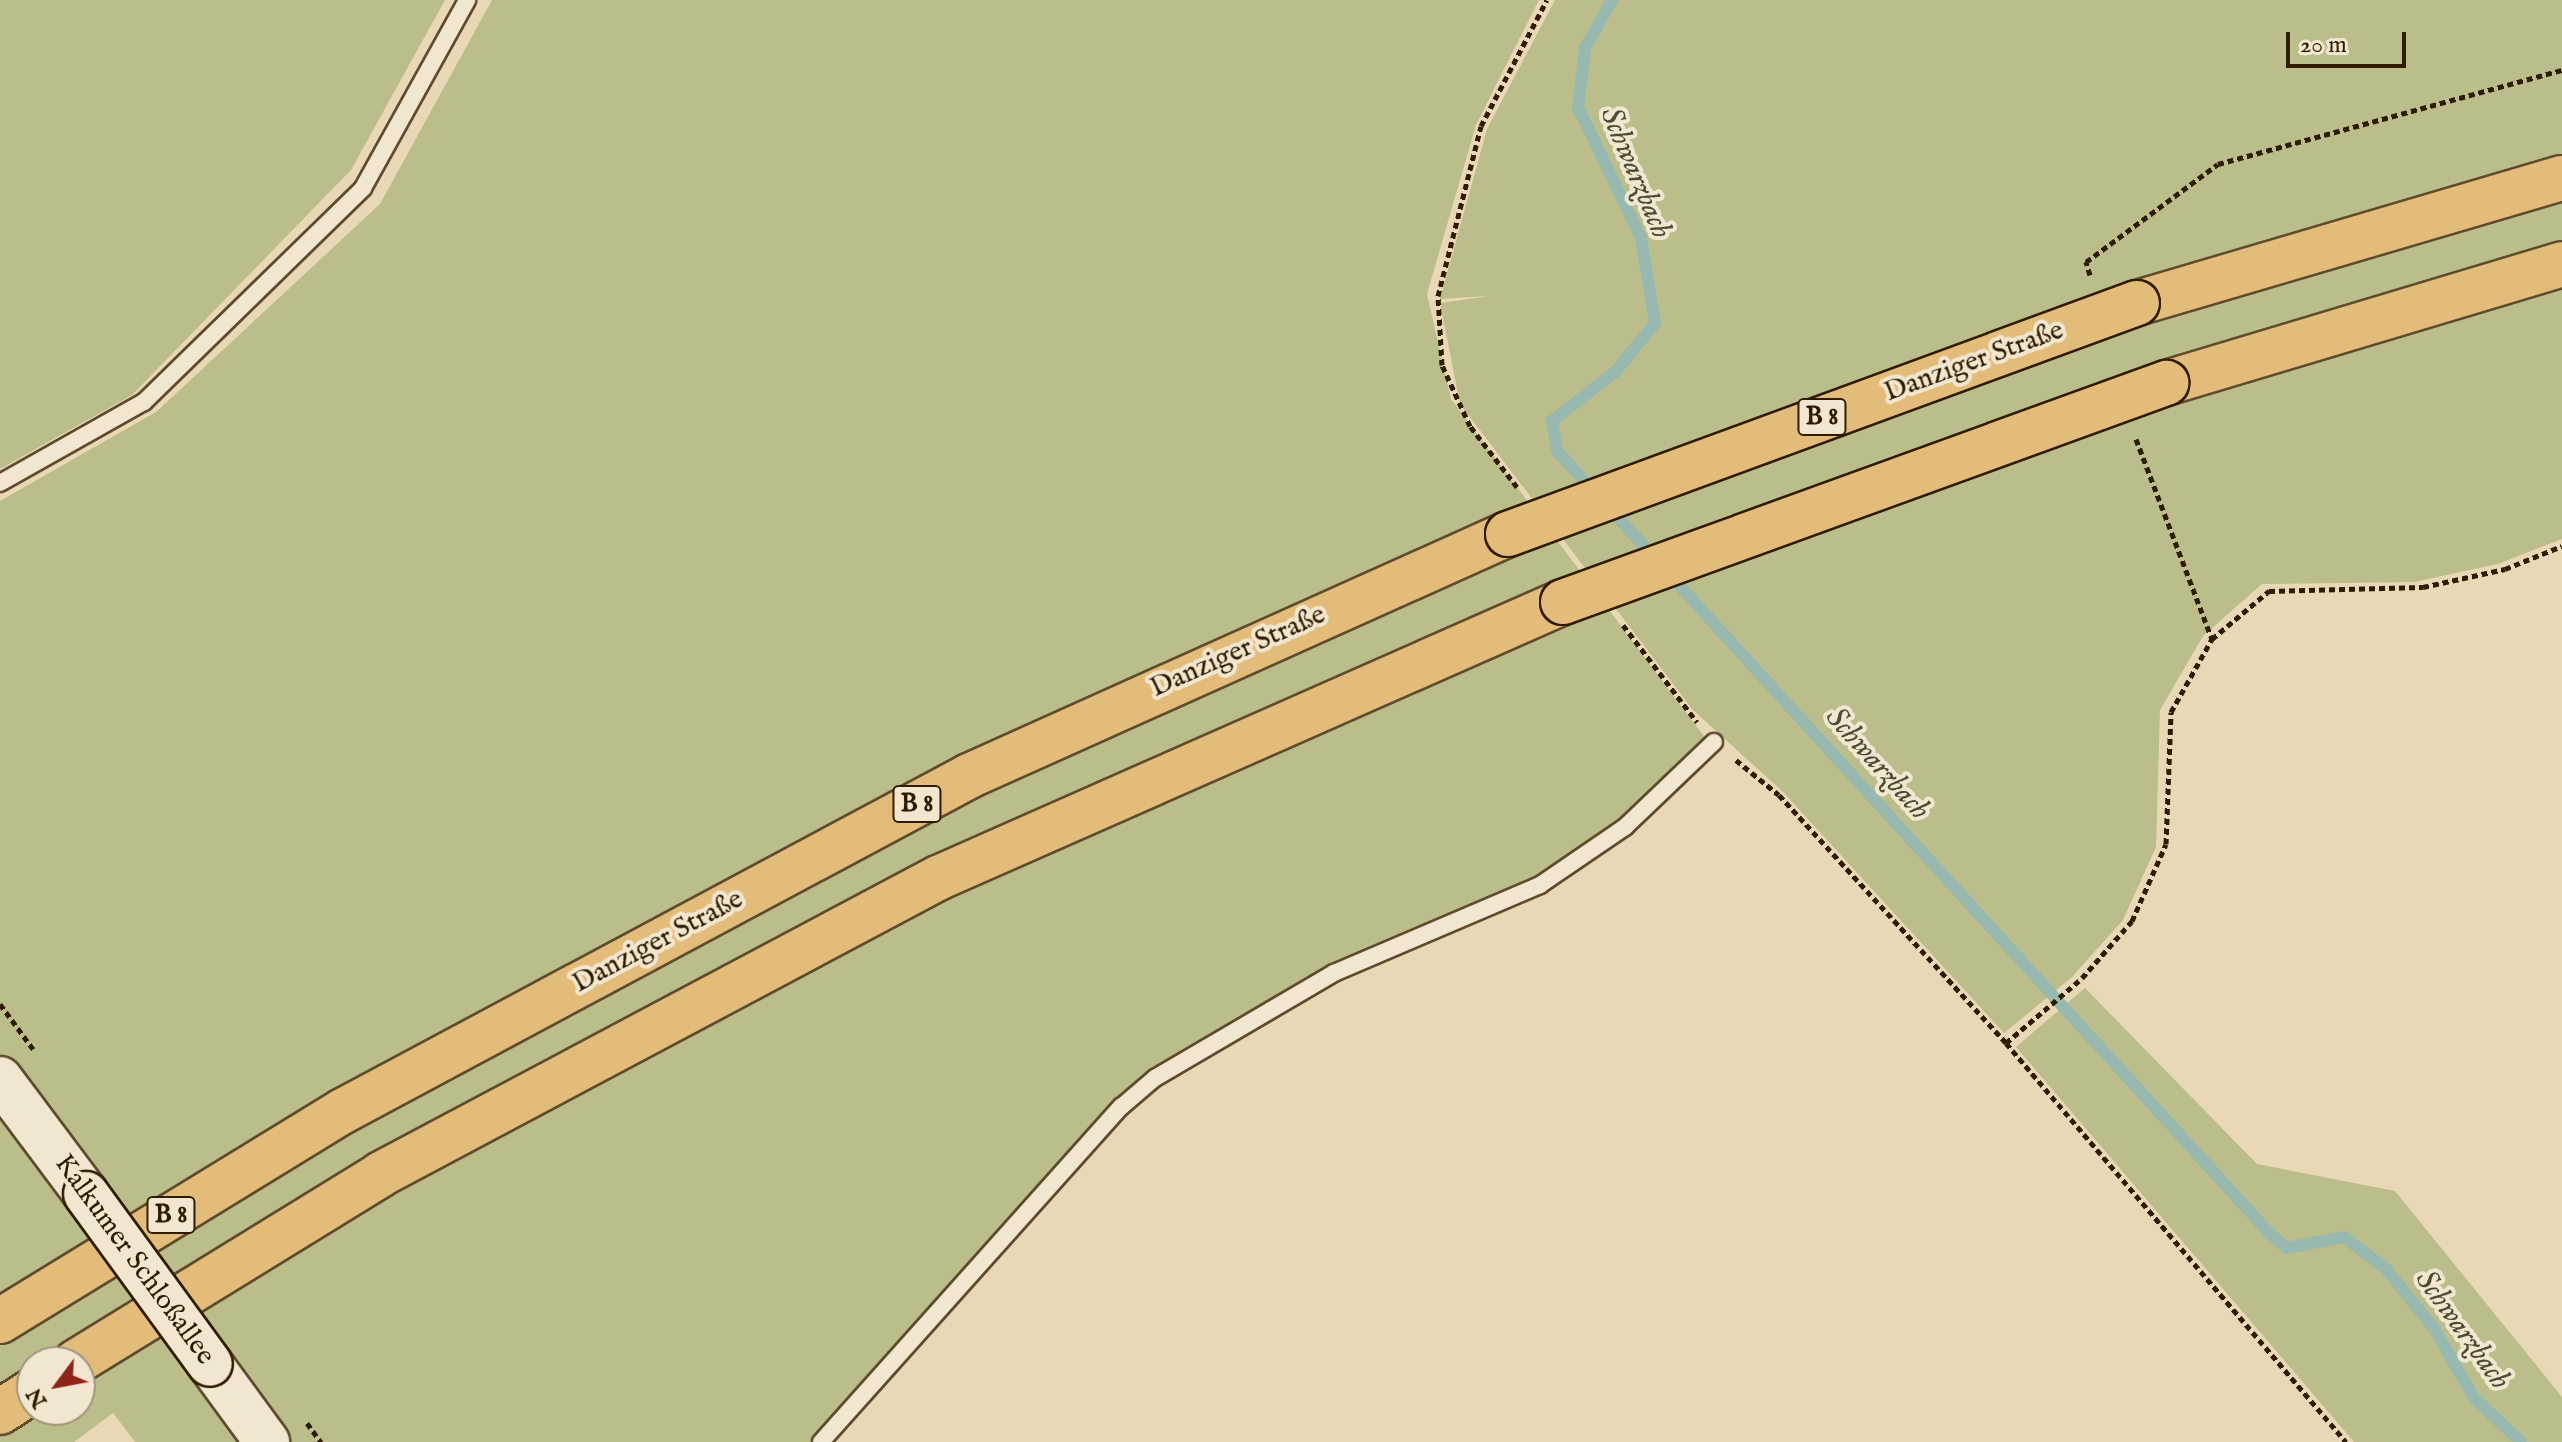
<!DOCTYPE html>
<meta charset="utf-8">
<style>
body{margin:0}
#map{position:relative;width:2562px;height:1442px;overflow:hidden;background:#e9d8b5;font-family:"IM FELL English",serif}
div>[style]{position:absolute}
.green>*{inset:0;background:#bbbe8a}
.stream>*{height:12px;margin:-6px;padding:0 6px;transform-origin:6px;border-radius:6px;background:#97b9b0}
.path>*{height:5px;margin-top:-2.5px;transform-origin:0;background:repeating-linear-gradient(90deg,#2f1c00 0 6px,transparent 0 10px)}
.roads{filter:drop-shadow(2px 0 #5e4b2d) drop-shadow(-2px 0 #5e4b2d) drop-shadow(0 2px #5e4b2d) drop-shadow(0 -2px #5e4b2d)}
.lane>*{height:16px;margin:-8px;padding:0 8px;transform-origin:8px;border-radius:8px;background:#f1e6cf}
.secondary>*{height:44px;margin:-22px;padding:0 22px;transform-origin:22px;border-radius:22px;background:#f1e6cf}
.highway>*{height:44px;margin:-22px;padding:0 22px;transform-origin:22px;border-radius:22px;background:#e4bc7a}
.bridges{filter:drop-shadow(2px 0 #2f1c00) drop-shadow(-2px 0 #2f1c00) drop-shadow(0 2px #2f1c00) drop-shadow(0 -2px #2f1c00)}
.secondary-bridge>*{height:44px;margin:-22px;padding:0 22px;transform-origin:22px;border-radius:22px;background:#f1e6cf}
.highway-bridge>*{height:44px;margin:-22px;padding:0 22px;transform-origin:22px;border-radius:22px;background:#e4bc7a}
span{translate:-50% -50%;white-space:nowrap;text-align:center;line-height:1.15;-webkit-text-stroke:8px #f1e6cf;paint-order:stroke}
.shield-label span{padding:2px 6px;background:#f1e6cf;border:2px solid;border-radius:6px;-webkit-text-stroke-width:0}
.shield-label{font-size:26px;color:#2f1c00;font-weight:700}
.street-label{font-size:28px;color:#2f1c00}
.water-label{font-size:30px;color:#4e4b35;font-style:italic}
.north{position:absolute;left:16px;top:1346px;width:80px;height:80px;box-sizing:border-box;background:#f1e6cf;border:2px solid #a3957c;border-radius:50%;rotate:238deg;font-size:22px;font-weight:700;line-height:32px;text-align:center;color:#2f1c00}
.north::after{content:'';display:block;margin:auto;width:28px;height:36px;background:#8f2418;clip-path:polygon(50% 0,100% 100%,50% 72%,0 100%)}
.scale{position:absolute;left:2286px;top:32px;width:120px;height:36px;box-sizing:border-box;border:4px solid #2f1c00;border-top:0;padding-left:10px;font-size:24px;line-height:28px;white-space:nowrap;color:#2f1c00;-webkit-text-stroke:6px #f1e6cf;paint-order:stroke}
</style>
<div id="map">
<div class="green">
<div style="clip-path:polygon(0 0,445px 0,351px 170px,132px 395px,0 469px)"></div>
<div style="clip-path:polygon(evenodd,492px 0,1539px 0,1476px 125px,1427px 294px,1451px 399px,1706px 739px,1621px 818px,1536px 879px,1332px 965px,1150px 1070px,1116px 1100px,810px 1442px,135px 1442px,113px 1413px,74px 1442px,0 1442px,0 501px,156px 412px,380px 204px,492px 0,32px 1362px,80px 1362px,80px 1410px,32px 1410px,32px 1362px)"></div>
<div style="clip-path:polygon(1555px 0,2562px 0,2562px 539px,2498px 564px,2414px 582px,2262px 584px,2203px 636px,2160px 710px,2156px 847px,2123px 920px,2072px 977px,2004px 1033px,1783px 792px,1693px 710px,1460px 404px,1440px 303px,1489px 296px,1440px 299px,1487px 129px)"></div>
<div style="clip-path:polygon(2085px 988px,2257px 1164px,2395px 1191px,2562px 1397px,2562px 1442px,2354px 1442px,2016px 1047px)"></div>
</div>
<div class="stream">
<div style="left:1595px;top:493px;width:57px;rotate:-132.1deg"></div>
<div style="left:1557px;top:451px;width:30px;rotate:-99deg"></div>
<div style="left:1552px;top:421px;width:80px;rotate:-37.9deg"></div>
<div style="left:1615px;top:372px;width:63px;rotate:-50.8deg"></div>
<div style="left:1655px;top:323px;width:86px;rotate:-99.4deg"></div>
<div style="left:1641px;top:238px;width:145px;rotate:-115.7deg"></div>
<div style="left:1578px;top:107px;width:59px;rotate:-83.2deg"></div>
<div style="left:1585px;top:48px;width:55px;rotate:-60.6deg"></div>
<div style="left:1608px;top:507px;width:69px;rotate:47.3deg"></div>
<div style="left:1667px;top:572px;width:894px;rotate:47.67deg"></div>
<div style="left:2269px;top:1233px;width:23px;rotate:41deg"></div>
<div style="left:2286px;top:1248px;width:59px;rotate:-10.7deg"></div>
<div style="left:2344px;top:1237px;width:53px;rotate:37.3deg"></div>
<div style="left:2386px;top:1269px;width:78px;rotate:51.2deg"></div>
<div style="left:2435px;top:1330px;width:78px;rotate:60.2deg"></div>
<div style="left:2474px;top:1398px;width:64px;rotate:43.1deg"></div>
</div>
<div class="path">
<div style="left:2090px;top:275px;width:14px;rotate:-107deg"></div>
<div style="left:2086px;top:262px;width:164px;rotate:-36.6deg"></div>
<div style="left:2218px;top:164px;width:357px;rotate:-15.3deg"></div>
<div style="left:2136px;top:439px;width:214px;rotate:69.2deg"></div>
<div style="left:1517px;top:487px;width:77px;rotate:-127.6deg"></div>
<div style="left:1470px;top:426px;width:67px;rotate:-114.7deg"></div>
<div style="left:1442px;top:365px;width:69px;rotate:-93.3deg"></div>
<div style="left:1438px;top:296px;width:175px;rotate:-75.8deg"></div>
<div style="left:1481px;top:126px;width:142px;rotate:-62.4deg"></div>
<div style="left:1623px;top:625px;width:122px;rotate:52.7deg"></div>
<div style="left:1736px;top:760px;width:55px;rotate:39.1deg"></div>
<div style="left:1779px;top:795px;width:336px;rotate:47.5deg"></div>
<div style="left:2006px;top:1043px;width:524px;rotate:49.56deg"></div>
<div style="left:0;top:1004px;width:56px;rotate:53.7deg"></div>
<div style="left:2006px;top:1043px;width:100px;rotate:-40.5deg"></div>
<div style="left:2082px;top:978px;width:76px;rotate:-48.7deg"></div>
<div style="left:2132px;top:921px;width:84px;rotate:-66.2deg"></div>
<div style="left:2166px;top:844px;width:132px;rotate:-87.8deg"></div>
<div style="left:2171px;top:712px;width:84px;rotate:-60.7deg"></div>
<div style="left:2212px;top:639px;width:75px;rotate:-40.1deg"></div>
<div style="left:2269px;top:591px;width:154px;rotate:-1.5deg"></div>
<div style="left:2423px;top:587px;width:84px;rotate:-12.4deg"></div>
<div style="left:2505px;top:569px;width:61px;rotate:-22deg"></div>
<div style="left:307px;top:1423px;width:24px;rotate:54deg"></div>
</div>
<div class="roads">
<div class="lane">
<div style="left:0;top:483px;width:165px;rotate:-29.4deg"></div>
<div style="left:144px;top:402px;width:306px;rotate:-44.3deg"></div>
<div style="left:363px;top:188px;width:215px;rotate:-61deg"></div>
<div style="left:821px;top:1442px;width:450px;rotate:-48.2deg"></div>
<div style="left:1121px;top:1107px;width:45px;rotate:-40.5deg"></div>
<div style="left:1155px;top:1078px;width:208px;rotate:-30.4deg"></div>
<div style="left:1334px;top:973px;width:224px;rotate:-23.1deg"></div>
<div style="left:1540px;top:885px;width:103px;rotate:-34.3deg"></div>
<div style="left:1625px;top:827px;width:123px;rotate:-43.7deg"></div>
</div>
<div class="secondary">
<div style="left:0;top:1079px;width:144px;rotate:53.2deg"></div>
<div style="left:210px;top:1364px;width:97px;rotate:53.8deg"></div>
</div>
<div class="highway">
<div style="left:2137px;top:303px;width:443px;rotate:-16.4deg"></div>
<div style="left:2166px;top:383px;width:413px;rotate:-16.7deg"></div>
<div style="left:0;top:1321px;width:402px;rotate:-31.5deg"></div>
<div style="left:343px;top:1111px;width:710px;rotate:-28.15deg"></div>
<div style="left:969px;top:776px;width:591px;rotate:-24.18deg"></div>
<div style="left:76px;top:1362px;width:358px;rotate:-31.6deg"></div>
<div style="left:381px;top:1174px;width:631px;rotate:-27.99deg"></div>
<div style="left:938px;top:878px;width:683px;rotate:-23.83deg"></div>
<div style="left:0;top:1412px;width:38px;rotate:-33deg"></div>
</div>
</div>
<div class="bridges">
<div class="secondary-bridge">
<div style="left:86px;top:1194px;width:210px;rotate:53.9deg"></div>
</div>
<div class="highway-bridge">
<div style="left:1508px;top:534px;width:670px;rotate:-20.17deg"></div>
<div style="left:1563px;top:602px;width:642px;rotate:-19.96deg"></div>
</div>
</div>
<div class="shield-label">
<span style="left:1822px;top:417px">B 8</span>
<span style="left:917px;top:804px">B 8</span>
<span style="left:171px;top:1215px">B 8</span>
</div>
<div class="street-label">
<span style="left:1974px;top:362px;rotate:-20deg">Danziger Straße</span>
<span style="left:1238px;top:652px;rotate:-24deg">Danziger Straße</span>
<span style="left:658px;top:942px;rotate:-28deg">Danziger Straße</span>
<span style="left:134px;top:1260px;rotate:54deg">Kalkumer Schloßallee</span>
</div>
<div class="water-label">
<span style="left:1635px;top:173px;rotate:67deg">Schwarzbach</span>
<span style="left:1877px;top:764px;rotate:48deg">Schwarzbach</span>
<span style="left:2462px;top:1330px;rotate:54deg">Schwarzbach</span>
</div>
<div class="north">N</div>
<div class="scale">20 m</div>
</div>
